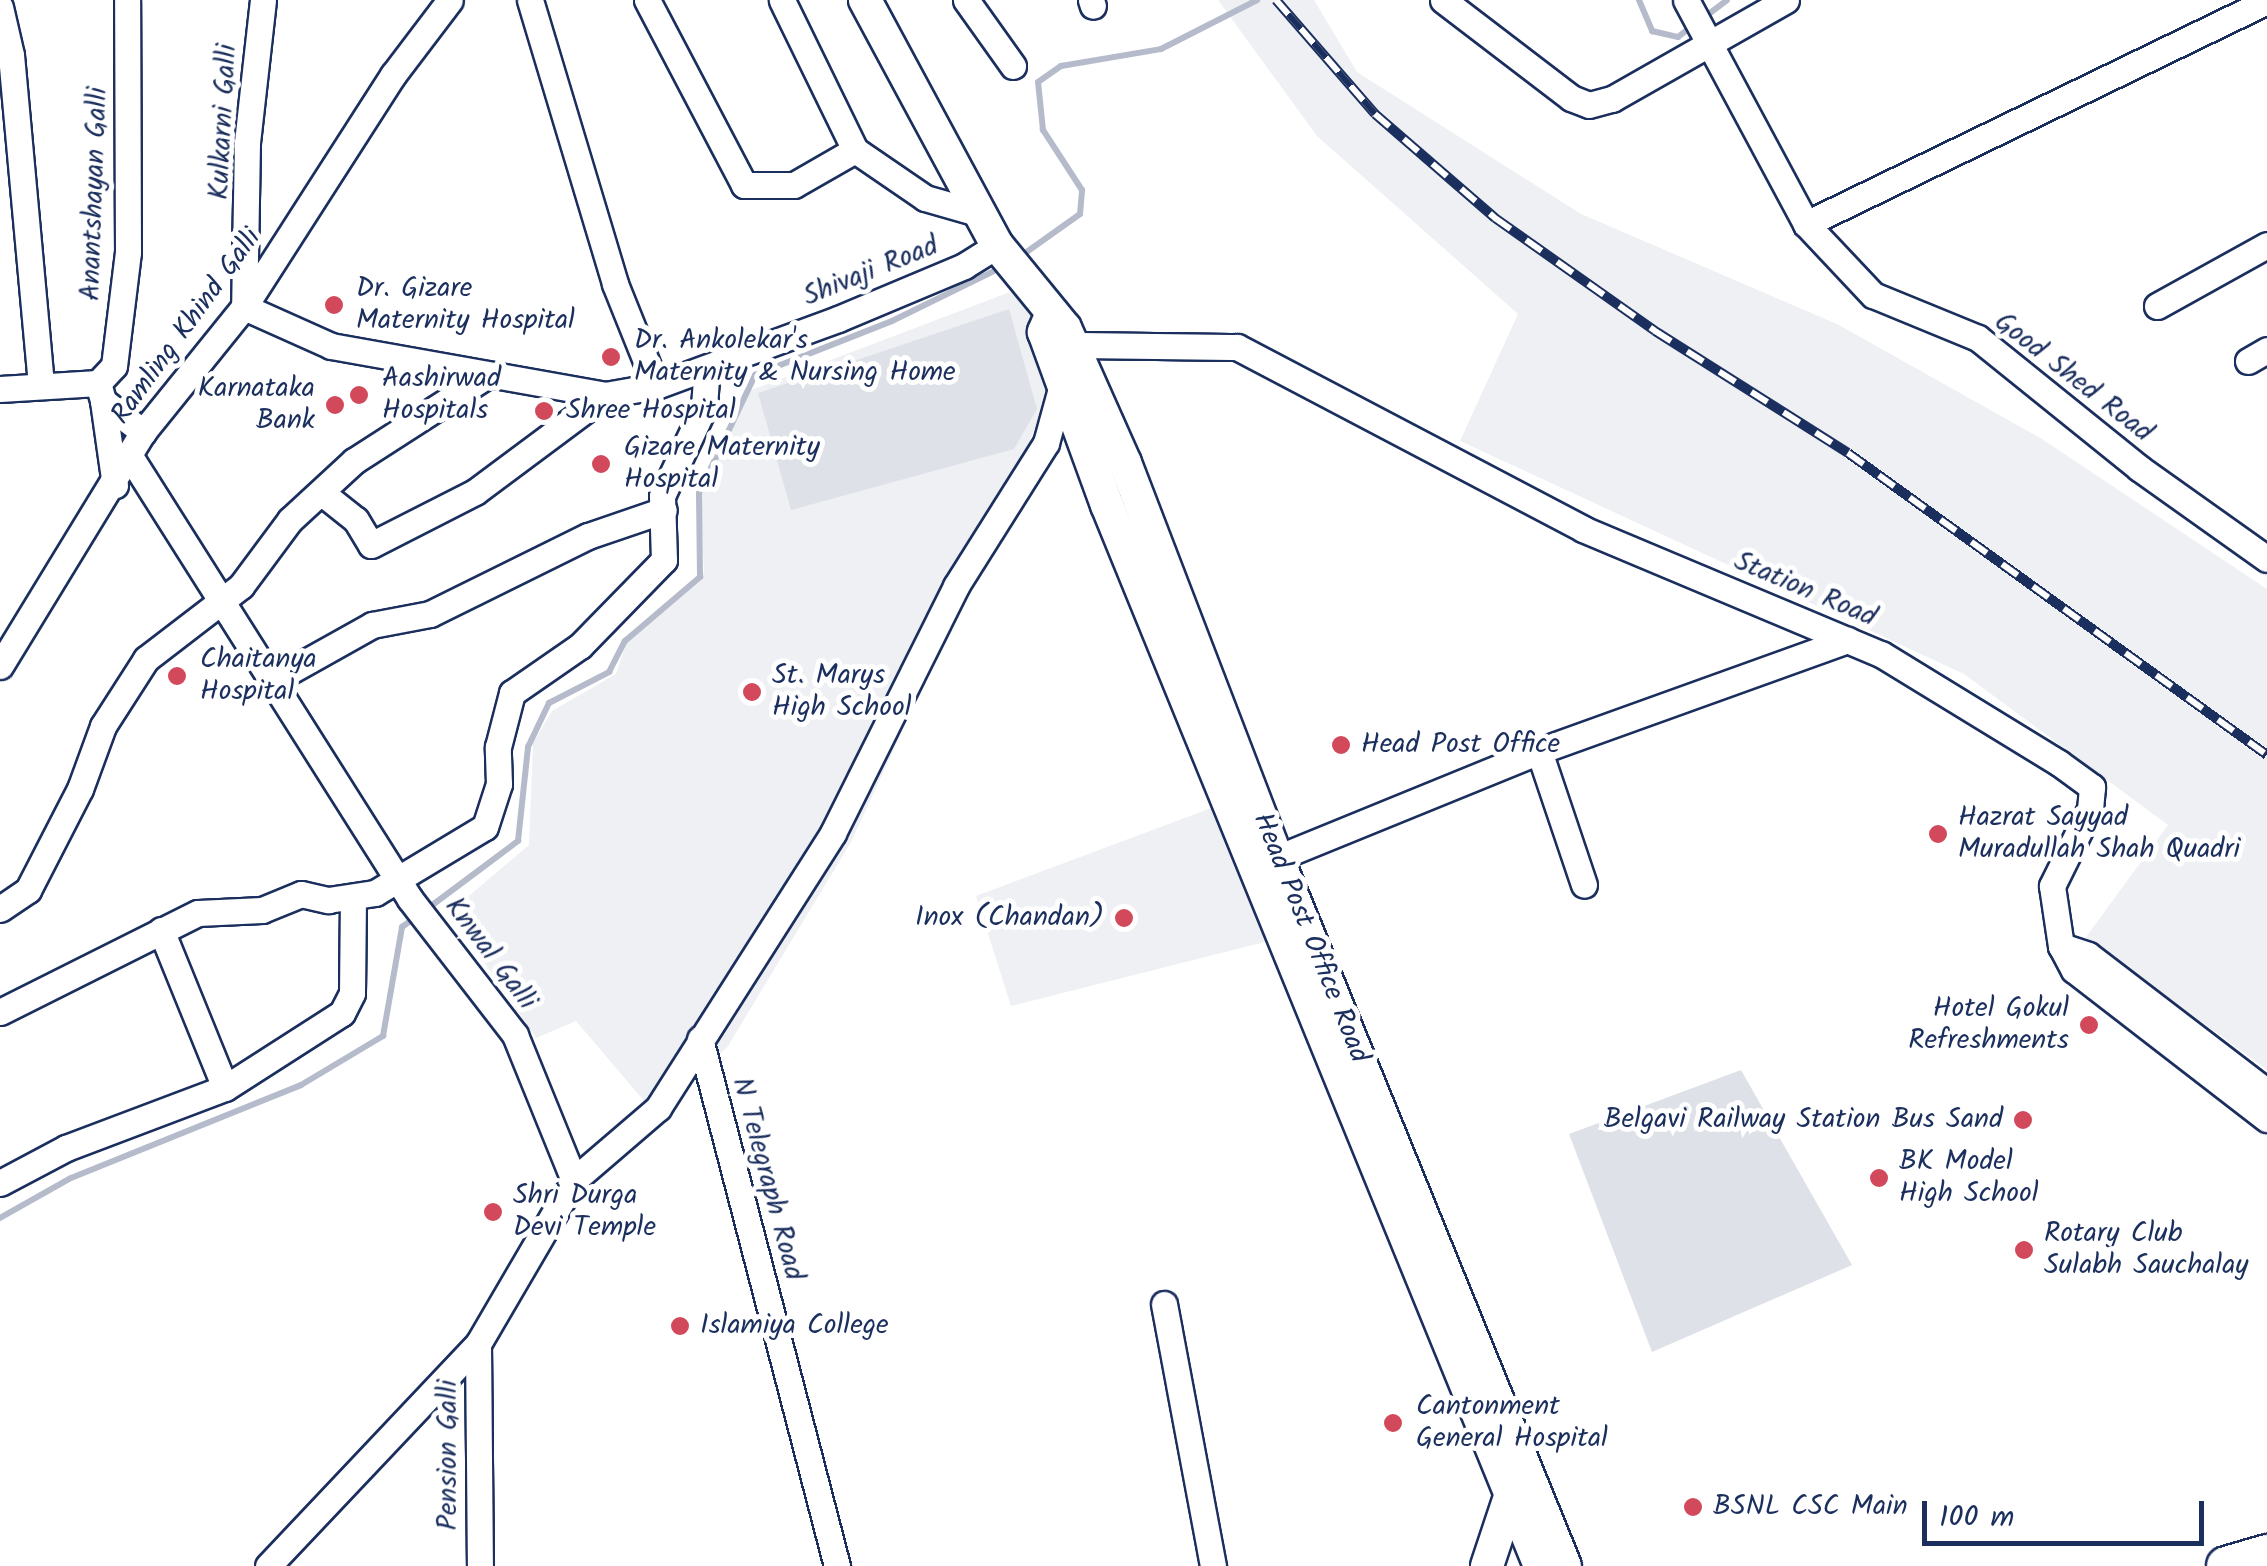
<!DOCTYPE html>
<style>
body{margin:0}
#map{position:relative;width:2267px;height:1566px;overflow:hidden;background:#fff;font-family:Kalam,sans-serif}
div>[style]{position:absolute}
.built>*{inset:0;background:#eff0f4}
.green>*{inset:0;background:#dee1e7}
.stream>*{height:6px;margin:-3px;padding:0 3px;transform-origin:3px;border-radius:3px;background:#b5bbca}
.roads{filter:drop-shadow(2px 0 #1b2f5e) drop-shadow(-2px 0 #1b2f5e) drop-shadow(0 2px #1b2f5e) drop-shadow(0 -2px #1b2f5e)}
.minor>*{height:25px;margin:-12.5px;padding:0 12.5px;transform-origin:12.5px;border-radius:12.5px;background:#fff}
.major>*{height:32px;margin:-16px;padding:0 16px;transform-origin:16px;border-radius:16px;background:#fff}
.highway>*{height:38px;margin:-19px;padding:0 19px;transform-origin:19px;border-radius:19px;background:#fff}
.rail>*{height:10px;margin-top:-5px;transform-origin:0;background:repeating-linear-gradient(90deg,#fff 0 19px,#1b2f5e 0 38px);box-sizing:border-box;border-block:2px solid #1b2f5e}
.dots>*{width:28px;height:28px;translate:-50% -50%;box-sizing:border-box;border:5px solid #fff;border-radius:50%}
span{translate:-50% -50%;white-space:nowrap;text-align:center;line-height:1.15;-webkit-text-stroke:10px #fff;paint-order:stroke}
.street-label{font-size:28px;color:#1b2f5e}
.poi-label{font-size:28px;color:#1b2f5e}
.left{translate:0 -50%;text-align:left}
.right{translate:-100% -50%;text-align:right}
.scale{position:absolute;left:1922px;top:1501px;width:282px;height:45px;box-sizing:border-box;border:5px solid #1b2f5e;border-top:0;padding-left:12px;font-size:30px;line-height:35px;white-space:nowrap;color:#1b2f5e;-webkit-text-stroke:8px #fff;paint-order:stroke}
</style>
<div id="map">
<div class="built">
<div style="clip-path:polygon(1218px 0,1314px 0,1357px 72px,1581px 214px,1837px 324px,2042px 439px,2267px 589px,2267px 1070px,2086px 937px,2168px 825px,1964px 674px,1460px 441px,1518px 314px,1317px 136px)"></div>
<div style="clip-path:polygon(1010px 292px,1033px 315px,1052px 384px,994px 532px,851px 842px,728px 1046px,656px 1115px,576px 1021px,536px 1038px,450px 912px,529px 845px,533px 743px,552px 711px,616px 674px,628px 638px,704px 572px,700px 487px,746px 392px)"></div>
<div style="clip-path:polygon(1222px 804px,1273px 940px,1011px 1006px,976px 896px)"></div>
</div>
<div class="green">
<div style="clip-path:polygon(1009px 309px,1037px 409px,1014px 449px,791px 510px,758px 393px)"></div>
<div style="clip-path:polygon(1741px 1070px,1852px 1265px,1652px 1352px,1569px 1134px)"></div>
</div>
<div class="stream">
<div style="left:1639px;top:0;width:34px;rotate:67deg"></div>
<div style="left:1652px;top:31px;width:27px;rotate:13deg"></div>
<div style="left:1678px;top:37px;width:18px;rotate:-38deg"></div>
<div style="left:1702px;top:19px;width:31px;rotate:-37deg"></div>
<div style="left:1021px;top:256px;width:72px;rotate:-35.4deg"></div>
<div style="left:1080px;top:214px;width:24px;rotate:-85deg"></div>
<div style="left:1082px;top:190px;width:72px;rotate:-123deg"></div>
<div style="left:1043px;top:130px;width:48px;rotate:-95.9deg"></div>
<div style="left:1038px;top:82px;width:28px;rotate:-35deg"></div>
<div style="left:1061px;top:66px;width:101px;rotate:-9.6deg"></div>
<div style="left:1161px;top:49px;width:108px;rotate:-27deg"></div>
<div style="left:427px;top:909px;width:114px;rotate:-36.8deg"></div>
<div style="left:518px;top:841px;width:95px;rotate:-83.9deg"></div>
<div style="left:528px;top:747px;width:49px;rotate:-64.5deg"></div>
<div style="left:549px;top:703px;width:68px;rotate:-27.3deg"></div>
<div style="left:609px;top:672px;width:35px;rotate:-63deg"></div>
<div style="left:625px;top:641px;width:99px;rotate:-40.5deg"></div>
<div style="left:700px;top:577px;width:84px;rotate:-90.7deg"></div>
<div style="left:699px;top:493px;width:131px;rotate:-64.6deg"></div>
<div style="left:755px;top:375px;width:147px;rotate:-21.5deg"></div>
<div style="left:892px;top:321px;width:123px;rotate:-26.1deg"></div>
<div style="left:0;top:1218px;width:81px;rotate:-29.4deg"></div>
<div style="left:71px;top:1178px;width:248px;rotate:-22deg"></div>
<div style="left:301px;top:1085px;width:96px;rotate:-30.9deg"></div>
<div style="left:383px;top:1036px;width:111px;rotate:-80.1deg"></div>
<div style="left:402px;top:927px;width:19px;rotate:-36deg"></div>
</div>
<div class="roads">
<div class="minor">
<div style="left:263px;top:0;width:144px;rotate:96.4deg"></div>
<div style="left:247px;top:143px;width:164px;rotate:91deg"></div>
<div style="left:244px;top:307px;width:95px;rotate:24.1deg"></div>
<div style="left:331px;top:346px;width:278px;rotate:10.1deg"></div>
<div style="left:605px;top:395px;width:52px;rotate:-10deg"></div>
<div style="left:656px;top:386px;width:194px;rotate:-20.2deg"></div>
<div style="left:838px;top:319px;width:137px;rotate:-22.8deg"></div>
<div style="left:964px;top:266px;width:39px;rotate:-32deg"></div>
<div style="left:530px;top:0;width:296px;rotate:73.3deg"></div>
<div style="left:615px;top:284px;width:110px;rotate:68.1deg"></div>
<div style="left:647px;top:0;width:209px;rotate:62.3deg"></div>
<div style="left:744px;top:185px;width:50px"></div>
<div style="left:794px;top:185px;width:70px;rotate:-29.8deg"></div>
<div style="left:855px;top:150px;width:167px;rotate:-116deg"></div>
<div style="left:966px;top:0;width:81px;rotate:54.5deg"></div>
<div style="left:1091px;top:0;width:6px;rotate:72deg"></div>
<div style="left:1443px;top:0;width:161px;rotate:37.4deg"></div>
<div style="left:1571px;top:98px;width:19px;rotate:21deg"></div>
<div style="left:1589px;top:105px;width:24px;rotate:-15deg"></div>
<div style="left:1612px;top:99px;width:200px;rotate:-29.6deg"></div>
<div style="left:1686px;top:0;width:254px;rotate:61.8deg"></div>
<div style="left:1806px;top:224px;width:98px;rotate:46.7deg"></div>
<div style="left:1873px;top:295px;width:113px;rotate:22.3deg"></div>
<div style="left:1978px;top:338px;width:207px;rotate:38.9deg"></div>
<div style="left:2139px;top:468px;width:157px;rotate:35.4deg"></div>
<div style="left:0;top:7px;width:49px;rotate:77.1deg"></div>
<div style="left:11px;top:55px;width:330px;rotate:84.8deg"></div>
<div style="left:855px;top:150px;width:85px;rotate:34.4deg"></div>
<div style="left:925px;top:198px;width:58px;rotate:15.9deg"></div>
<div style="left:1806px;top:224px;width:512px;rotate:-25.81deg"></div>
<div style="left:2157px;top:306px;width:126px;rotate:-29deg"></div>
<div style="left:2248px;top:361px;width:22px;rotate:-30deg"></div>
<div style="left:98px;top:383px;width:23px;rotate:-47deg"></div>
<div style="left:114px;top:366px;width:115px;rotate:-83deg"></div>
<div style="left:128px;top:252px;width:252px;rotate:-90.2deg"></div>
<div style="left:0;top:389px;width:98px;rotate:-3.5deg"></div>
<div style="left:98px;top:383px;width:19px;rotate:74deg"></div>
<div style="left:103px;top:401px;width:51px;rotate:37.8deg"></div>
<div style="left:103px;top:401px;width:85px;rotate:81.9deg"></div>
<div style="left:131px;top:458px;width:522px;rotate:57.68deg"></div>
<div style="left:410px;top:899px;width:172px;rotate:52.3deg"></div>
<div style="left:515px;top:1035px;width:157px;rotate:67.9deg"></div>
<div style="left:322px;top:493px;width:43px;rotate:38.5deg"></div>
<div style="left:356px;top:520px;width:29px;rotate:59deg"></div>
<div style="left:371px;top:545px;width:117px;rotate:-27deg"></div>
<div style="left:475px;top:492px;width:162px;rotate:-36.7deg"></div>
<div style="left:0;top:666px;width:274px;rotate:-58.6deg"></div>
<div style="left:143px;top:432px;width:161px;rotate:-51.1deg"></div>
<div style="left:244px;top:307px;width:276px;rotate:-57.3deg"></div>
<div style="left:393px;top:75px;width:94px;rotate:-52.8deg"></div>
<div style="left:272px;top:681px;width:115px;rotate:-29.2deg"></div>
<div style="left:372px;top:625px;width:59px;rotate:-10.7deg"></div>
<div style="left:430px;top:614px;width:176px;rotate:-26.3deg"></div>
<div style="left:588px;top:536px;width:80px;rotate:-18.9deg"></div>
<div style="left:1539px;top:751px;width:328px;rotate:-19.8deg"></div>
<div style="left:1277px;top:858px;width:283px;rotate:-22.2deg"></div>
<div style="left:1539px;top:751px;width:141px;rotate:71.4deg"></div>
<div style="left:0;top:909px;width:34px;rotate:-34deg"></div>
<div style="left:28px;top:890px;width:114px;rotate:-62.8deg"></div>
<div style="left:80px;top:789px;width:67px;rotate:-69.9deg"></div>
<div style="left:103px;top:726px;width:80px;rotate:-57.3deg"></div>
<div style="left:146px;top:659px;width:120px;rotate:-37.5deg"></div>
<div style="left:241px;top:586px;width:82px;rotate:-53.4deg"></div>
<div style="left:290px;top:520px;width:87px;rotate:-42.7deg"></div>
<div style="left:354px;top:461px;width:157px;rotate:-32.8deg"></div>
<div style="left:161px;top:930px;width:170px;rotate:67.9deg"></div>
<div style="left:2061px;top:946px;width:28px;rotate:18deg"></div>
<div style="left:2088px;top:955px;width:225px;rotate:37.4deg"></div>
<div style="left:0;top:1012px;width:221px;rotate:-26.6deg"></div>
<div style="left:198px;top:913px;width:64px;rotate:-2.7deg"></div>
<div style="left:262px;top:910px;width:42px;rotate:-22.3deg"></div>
<div style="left:301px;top:894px;width:28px;rotate:13deg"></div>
<div style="left:328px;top:900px;width:48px;rotate:-8.5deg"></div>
<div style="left:375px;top:893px;width:128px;rotate:-31deg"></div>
<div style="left:485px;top:827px;width:45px;rotate:-72deg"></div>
<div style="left:499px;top:784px;width:37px;rotate:-92deg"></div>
<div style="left:498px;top:747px;width:56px;rotate:-75.5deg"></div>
<div style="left:512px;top:693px;width:83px;rotate:-34.7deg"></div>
<div style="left:580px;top:646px;width:120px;rotate:-45.7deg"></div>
<div style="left:664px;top:560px;width:64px;rotate:-91.8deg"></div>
<div style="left:662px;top:496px;width:98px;rotate:-64.7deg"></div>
<div style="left:704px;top:407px;width:39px;rotate:-86deg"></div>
<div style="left:700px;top:1039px;width:545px;rotate:75.43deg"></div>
<div style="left:0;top:1183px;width:75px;rotate:-27.9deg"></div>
<div style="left:66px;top:1148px;width:170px;rotate:-20.7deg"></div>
<div style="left:225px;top:1088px;width:139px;rotate:-32.7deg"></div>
<div style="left:342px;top:1013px;width:22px;rotate:-63deg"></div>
<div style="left:352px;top:993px;width:95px;rotate:-89.4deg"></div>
<div style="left:1164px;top:1304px;width:267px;rotate:79.4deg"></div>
<div style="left:478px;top:1344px;width:222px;rotate:89.5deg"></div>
<div style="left:268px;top:1566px;width:306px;rotate:-46.6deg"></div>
<div style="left:478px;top:1344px;width:190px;rotate:-59.7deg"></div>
<div style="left:574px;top:1180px;width:111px;rotate:-40.6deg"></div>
<div style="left:658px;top:1108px;width:326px;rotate:-57.5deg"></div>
<div style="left:833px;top:833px;width:276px;rotate:-63.5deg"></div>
<div style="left:956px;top:586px;width:169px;rotate:-57.8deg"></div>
<div style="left:1046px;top:443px;width:102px;rotate:-74.6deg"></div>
<div style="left:1073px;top:345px;width:164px;rotate:0.7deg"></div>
<div style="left:1237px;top:347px;width:391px;rotate:27.7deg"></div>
<div style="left:1583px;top:529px;width:323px;rotate:22.8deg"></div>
<div style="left:1881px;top:654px;width:209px;rotate:31.5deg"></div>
<div style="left:2059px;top:763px;width:41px;rotate:36deg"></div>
<div style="left:2092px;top:787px;width:22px;rotate:95deg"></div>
<div style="left:2090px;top:809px;width:86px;rotate:116.3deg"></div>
<div style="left:2052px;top:886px;width:61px;rotate:81.5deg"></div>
<div style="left:2061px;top:946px;width:27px;rotate:62deg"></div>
<div style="left:2074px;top:970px;width:244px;rotate:37.7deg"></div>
</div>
<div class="major">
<div style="left:865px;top:0;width:278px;rotate:61.7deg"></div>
<div style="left:997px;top:245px;width:107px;rotate:50.7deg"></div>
<div style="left:1065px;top:328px;width:148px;rotate:66deg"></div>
<div style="left:1125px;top:463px;width:423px;rotate:69deg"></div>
<div style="left:1277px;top:858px;width:764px;rotate:67.86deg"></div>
<div style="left:1052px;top:313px;width:21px;rotate:113deg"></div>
<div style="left:1044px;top:332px;width:184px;rotate:70deg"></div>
<div style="left:1107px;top:505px;width:1146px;rotate:67.8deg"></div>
<div style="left:1487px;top:1566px;width:73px;rotate:-71.6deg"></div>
</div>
<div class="highway">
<div style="left:2226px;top:1566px;width:43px;rotate:-16.3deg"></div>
</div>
</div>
<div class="rail">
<div style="left:1276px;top:0;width:151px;rotate:49deg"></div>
<div style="left:1375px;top:114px;width:159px;rotate:40.9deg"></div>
<div style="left:1495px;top:218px;width:196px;rotate:35.2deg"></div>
<div style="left:1655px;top:331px;width:228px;rotate:32.3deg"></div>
<div style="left:1848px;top:453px;width:516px;rotate:35.78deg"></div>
</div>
<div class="dots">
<div style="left:334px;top:305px;background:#d1495b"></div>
<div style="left:611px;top:357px;background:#d1495b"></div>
<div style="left:359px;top:395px;background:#d1495b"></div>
<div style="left:335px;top:405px;background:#d1495b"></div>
<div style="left:544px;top:411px;background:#d1495b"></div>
<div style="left:601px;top:464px;background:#d1495b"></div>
<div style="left:177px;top:676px;background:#d1495b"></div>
<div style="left:752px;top:692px;background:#d1495b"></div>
<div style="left:1341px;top:745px;background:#d1495b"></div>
<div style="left:1938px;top:834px;background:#d1495b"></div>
<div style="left:1124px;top:918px;background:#d1495b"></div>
<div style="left:2089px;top:1025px;background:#d1495b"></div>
<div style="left:2023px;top:1120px;background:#d1495b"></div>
<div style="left:1879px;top:1178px;background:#d1495b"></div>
<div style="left:493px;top:1212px;background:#d1495b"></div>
<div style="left:2024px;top:1250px;background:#d1495b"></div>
<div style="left:680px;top:1326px;background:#d1495b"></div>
<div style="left:1393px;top:1423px;background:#d1495b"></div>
<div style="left:1693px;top:1507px;background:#d1495b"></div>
</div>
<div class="street-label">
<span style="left:224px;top:122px;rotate:-87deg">Kulkarni Galli</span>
<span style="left:95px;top:194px;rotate:-88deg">Anantshayan Galli</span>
<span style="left:871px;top:272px;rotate:-22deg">Shivaji Road</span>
<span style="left:187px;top:327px;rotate:-54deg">Ramling Khind Galli</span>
<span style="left:2073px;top:378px;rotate:38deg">Good Shed Road</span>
<span style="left:1805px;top:590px;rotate:23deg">Station Road</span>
<span style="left:1310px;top:938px;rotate:68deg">Head Post Office Road</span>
<span style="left:490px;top:954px;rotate:53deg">Knwal Galli</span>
<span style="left:767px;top:1179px;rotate:75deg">N Telegraph Road</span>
<span style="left:449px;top:1455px;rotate:-90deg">Pension Galli</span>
</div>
<div class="poi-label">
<span class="left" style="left:356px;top:305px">Dr. Gizare<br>Maternity Hospital</span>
<span class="left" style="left:634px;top:357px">Dr. Ankolekar's<br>Maternity &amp; Nursing Home</span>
<span class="left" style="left:382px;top:395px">Aashirwad<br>Hospitals</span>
<span class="right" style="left:315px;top:405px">Karnataka<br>Bank</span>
<span class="left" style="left:566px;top:411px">Shree Hospital</span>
<span class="left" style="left:624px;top:464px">Gizare Maternity<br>Hospital</span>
<span class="left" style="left:200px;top:676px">Chaitanya<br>Hospital</span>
<span class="left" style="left:772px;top:692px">St. Marys<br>High School</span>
<span class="left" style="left:1361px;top:745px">Head Post Office</span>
<span class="left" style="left:1958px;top:834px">Hazrat Sayyad<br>Muradullah Shah Quadri</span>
<span class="right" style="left:1104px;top:918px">Inox (Chandan)</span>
<span class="right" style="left:2069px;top:1025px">Hotel Gokul<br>Refreshments</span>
<span class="right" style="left:2003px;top:1120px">Belgavi Railway Station Bus Sand</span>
<span class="left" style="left:1899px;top:1178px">BK Model<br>High School</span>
<span class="left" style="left:513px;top:1212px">Shri Durga<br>Devi Temple</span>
<span class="left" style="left:2044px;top:1250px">Rotary Club<br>Sulabh Sauchalay</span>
<span class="left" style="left:700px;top:1326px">Islamiya College</span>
<span class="left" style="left:1416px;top:1423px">Cantonment<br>General Hospital</span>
<span class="left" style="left:1713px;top:1507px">BSNL CSC Main</span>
</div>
<div class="scale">100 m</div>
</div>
